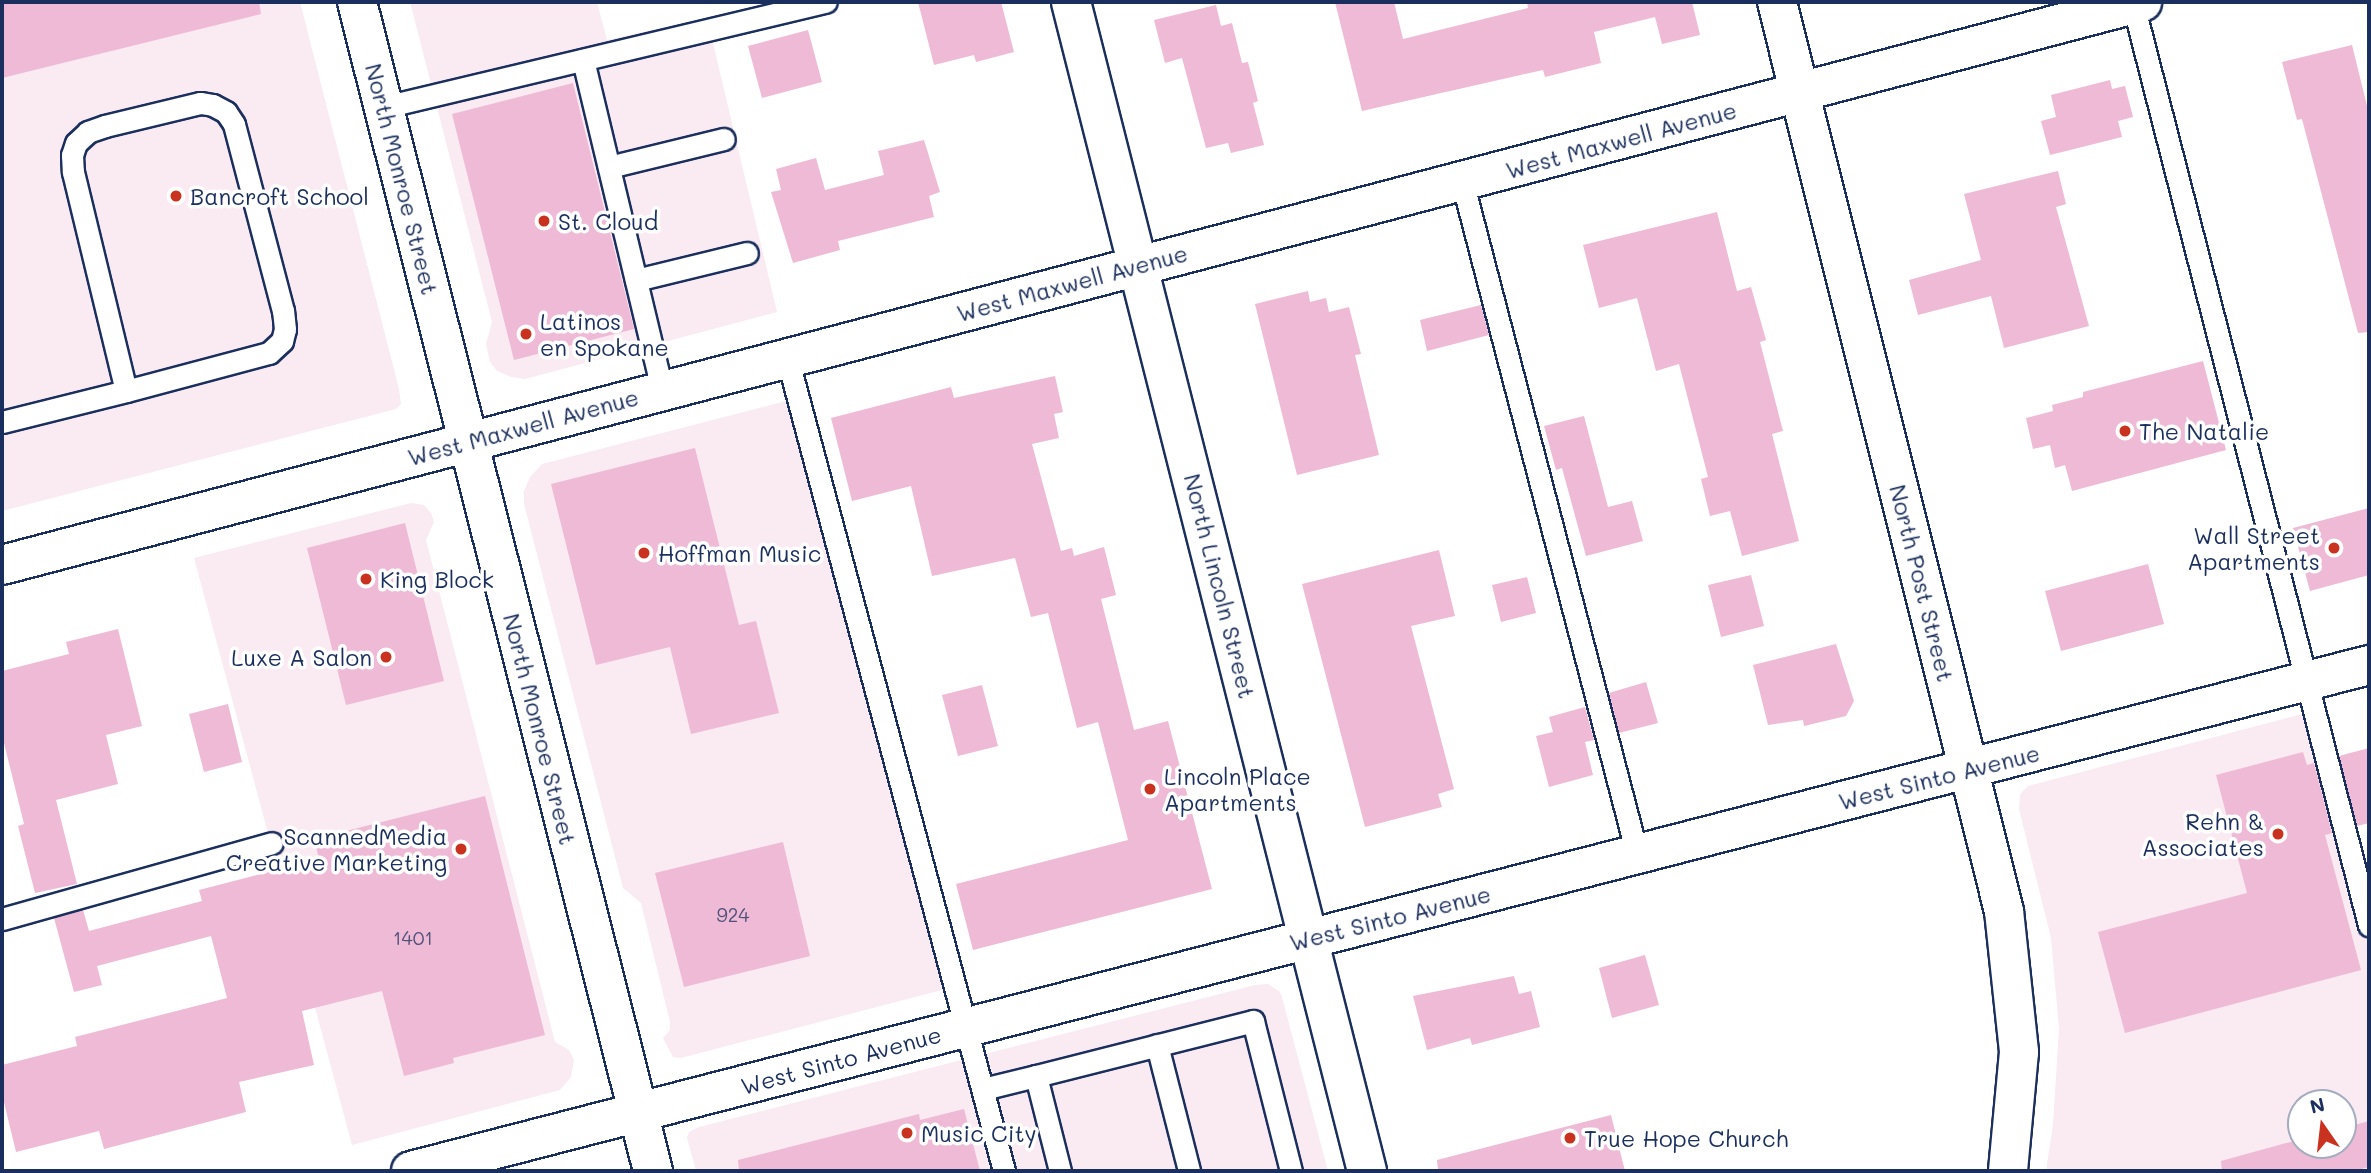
<!DOCTYPE html>
<style>
body{margin:0}
#map{position:relative;width:2371px;height:1173px;overflow:hidden;background:#fff;font-family:Mali,sans-serif}
div>[style]{position:absolute}
.built>*{inset:0;background:#faeaf2}
.building>*{inset:0;background:#eebad5}
.roads{filter:drop-shadow(2px 0 #1b2f5e) drop-shadow(-2px 0 #1b2f5e) drop-shadow(0 2px #1b2f5e) drop-shadow(0 -2px #1b2f5e)}
.lane>*{height:21px;margin:-10.5px;padding:0 10.5px;transform-origin:10.5px;border-radius:10.5px;background:#fff}
.street>*{height:38px;margin:-19px;padding:0 19px;transform-origin:19px;border-radius:19px;background:#fff}
.secondary>*{height:38px;margin:-19px;padding:0 19px;transform-origin:19px;border-radius:19px;background:#fff}
.dots>*{width:19px;height:19px;translate:-50% -50%;box-sizing:border-box;border:4px solid #fff;border-radius:50%}
span{translate:-50% -50%;white-space:nowrap;text-align:center;line-height:1.15;-webkit-text-stroke:7px #fff;paint-order:stroke}
.number-label{font-size:19px;color:#50527c}
.number-label span{-webkit-text-stroke-width:0}
.street-label{font-size:23px;color:#1b2f5e}
.poi-label{font-size:23px;color:#1b2f5e}
.left{translate:0 -50%;text-align:left}
.right{translate:-100% -50%;text-align:right}
.frame{position:absolute;inset:0;border:4px solid #1b2f5e;pointer-events:none}
.north{position:absolute;left:2287px;top:1089px;width:70px;height:70px;box-sizing:border-box;background:#fff;border:2px solid #a4acbf;border-radius:50%;rotate:346deg;font-size:19px;font-weight:700;line-height:28px;text-align:center;color:#1b2f5e}
.north::after{content:'';display:block;margin:auto;width:24px;height:32px;background:#c8321e;clip-path:polygon(50% 0,100% 100%,50% 72%,0 100%)}
</style>
<div id="map">
<div class="built">
<div style="clip-path:polygon(2px 2px,300px 2px,399px 389px,401px 404px,396px 409px,2px 511px)"></div>
<div style="clip-path:polygon(410px 2px,597px 2px,607px 40px,707px 18px,777px 312px,525px 379px,511px 377px,497px 371px,490px 362px,486px 344px,492px 322px)"></div>
<div style="clip-path:polygon(809px 395px,965px 984px,681px 1058px,673px 1057px,663px 1038px,670px 1030px,670px 1022px,641px 903px,623px 888px,524px 504px,524px 491px,530px 477px,542px 464px)"></div>
<div style="clip-path:polygon(411px 503px,424px 505px,431px 513px,434px 522px,426px 540px,555px 1042px,569px 1050px,574px 1060px,571px 1077px,560px 1090px,352px 1145px,194px 558px)"></div>
<div style="clip-path:polygon(evenodd,2321px 709px,2369px 896px,2369px 1171px,2046px 1171px,2053px 1124px,2059px 1029px,2051px 938px,2019px 809px,2020px 794px,2028px 786px,2321px 709px,2301px 1103px,2343px 1103px,2343px 1145px,2301px 1145px,2301px 1103px)"></div>
<div style="clip-path:polygon(1268px 984px,1280px 992px,1283px 1001px,1328px 1171px,696px 1171px,687px 1138px,689px 1132px,699px 1127px,1255px 985px)"></div>
</div>
<div class="building">
<div style="clip-path:polygon(2px 2px,259px 2px,261px 14px,2px 78px)"></div>
<div style="clip-path:polygon(918px 2px,1001px 2px,1014px 52px,976px 62px,974px 55px,934px 65px)"></div>
<div style="clip-path:polygon(1335px 2px,1394px 2px,1403px 39px,1528px 8px,1527px 2px,1692px 2px,1700px 35px,1662px 44px,1655px 17px,1594px 32px,1601px 63px,1545px 77px,1543px 70px,1362px 111px)"></div>
<div style="clip-path:polygon(1216px 5px,1221px 26px,1232px 23px,1242px 63px,1248px 62px,1258px 101px,1253px 103px,1264px 145px,1231px 153px,1228px 143px,1206px 148px,1182px 58px,1165px 63px,1154px 20px)"></div>
<div style="clip-path:polygon(808px 30px,822px 82px,762px 98px,748px 46px)"></div>
<div style="clip-path:polygon(2352px 45px,2369px 114px,2369px 332px,2358px 333px,2302px 119px,2297px 120px,2282px 62px)"></div>
<div style="clip-path:polygon(2110px 80px,2112px 89px,2125px 86px,2133px 117px,2118px 121px,2122px 137px,2050px 155px,2041px 121px,2056px 117px,2051px 95px)"></div>
<div style="clip-path:polygon(573px 83px,634px 329px,514px 360px,452px 114px)"></div>
<div style="clip-path:polygon(924px 140px,940px 192px,929px 196px,934px 217px,838px 241px,840px 250px,793px 263px,771px 192px,781px 190px,776px 169px,816px 158px,825px 190px,884px 175px,878px 151px)"></div>
<div style="clip-path:polygon(2058px 171px,2066px 204px,2056px 207px,2089px 326px,2004px 348px,1991px 296px,1918px 315px,1909px 280px,1981px 260px,1964px 194px)"></div>
<div style="clip-path:polygon(1717px 212px,1737px 291px,1751px 287px,1766px 340px,1760px 342px,1783px 431px,1772px 434px,1799px 541px,1742px 556px,1730px 511px,1710px 516px,1701px 479px,1708px 477px,1679px 364px,1656px 371px,1637px 298px,1599px 308px,1583px 245px)"></div>
<div style="clip-path:polygon(1308px 291px,1310px 302px,1326px 298px,1329px 312px,1349px 307px,1361px 354px,1355px 355px,1379px 455px,1297px 475px,1255px 304px)"></div>
<div style="clip-path:polygon(1481px 305px,1489px 335px,1427px 351px,1420px 320px)"></div>
<div style="clip-path:polygon(2203px 361px,2226px 450px,2072px 491px,2065px 465px,2055px 468px,2050px 445px,2033px 449px,2026px 418px,2053px 411px,2052px 405px,2083px 397px,2083px 392px)"></div>
<div style="clip-path:polygon(1055px 376px,1063px 412px,1054px 414px,1059px 438px,1032px 444px,1061px 551px,1072px 548px,1074px 556px,1104px 547px,1116px 595px,1101px 599px,1134px 730px,1168px 721px,1212px 889px,973px 950px,956px 884px,1128px 840px,1098px 722px,1077px 728px,1048px 613px,1031px 617px,1015px 558px,932px 576px,911px 486px,852px 501px,831px 418px,951px 387px,954px 398px)"></div>
<div style="clip-path:polygon(1584px 416px,1608px 507px,1632px 501px,1643px 541px,1586px 556px,1562px 468px,1556px 470px,1544px 426px)"></div>
<div style="clip-path:polygon(695px 448px,739px 625px,756px 621px,779px 713px,691px 734px,670px 647px,596px 665px,551px 484px)"></div>
<div style="clip-path:polygon(2369px 508px,2369px 575px,2310px 591px,2293px 528px)"></div>
<div style="clip-path:polygon(405px 523px,444px 681px,346px 705px,307px 548px)"></div>
<div style="clip-path:polygon(1439px 550px,1455px 616px,1411px 626px,1454px 789px,1438px 794px,1442px 807px,1365px 827px,1302px 584px)"></div>
<div style="clip-path:polygon(2148px 564px,2164px 624px,2061px 651px,2045px 591px)"></div>
<div style="clip-path:polygon(1751px 575px,1764px 626px,1721px 637px,1708px 585px)"></div>
<div style="clip-path:polygon(1527px 577px,1536px 613px,1501px 622px,1492px 585px)"></div>
<div style="clip-path:polygon(118px 629px,142px 726px,106px 735px,118px 784px,56px 800px,77px 884px,35px 893px,18px 826px,24px 824px,2px 735px,2px 671px,69px 654px,66px 642px)"></div>
<div style="clip-path:polygon(1836px 644px,1854px 701px,1846px 716px,1804px 726px,1803px 720px,1768px 725px,1753px 665px)"></div>
<div style="clip-path:polygon(1646px 682px,1658px 723px,1619px 733px,1609px 693px)"></div>
<div style="clip-path:polygon(982px 685px,998px 746px,958px 756px,942px 695px)"></div>
<div style="clip-path:polygon(228px 704px,242px 762px,204px 772px,189px 714px)"></div>
<div style="clip-path:polygon(1585px 707px,1594px 740px,1585px 742px,1593px 775px,1549px 787px,1536px 736px,1553px 732px,1549px 717px)"></div>
<div style="clip-path:polygon(2369px 748px,2369px 823px,2357px 826px,2339px 756px)"></div>
<div style="clip-path:polygon(2303px 752px,2307px 765px,2314px 763px,2332px 833px,2325px 835px,2361px 970px,2125px 1033px,2098px 932px,2247px 893px,2216px 775px)"></div>
<div style="clip-path:polygon(485px 796px,545px 1035px,453px 1058px,454px 1063px,404px 1076px,382px 991px,302px 1011px,314px 1065px,239px 1082px,246px 1112px,104px 1149px,99px 1131px,16px 1152px,2px 1094px,2px 1065px,77px 1046px,75px 1037px,227px 998px,211px 936px,97px 966px,102px 985px,74px 992px,54px 918px,83px 910px,89px 931px,202px 901px,199px 890px,319px 859px,314px 839px)"></div>
<div style="clip-path:polygon(783px 842px,810px 956px,684px 987px,655px 873px)"></div>
<div style="clip-path:polygon(1645px 955px,1659px 1005px,1612px 1018px,1599px 968px)"></div>
<div style="clip-path:polygon(1514px 976px,1519px 994px,1531px 991px,1540px 1027px,1472px 1045px,1470px 1038px,1427px 1050px,1413px 996px)"></div>
<div style="clip-path:polygon(964px 1109px,980px 1171px,739px 1171px,738px 1160px,919px 1114px,920px 1120px)"></div>
<div style="clip-path:polygon(1611px 1115px,1625px 1171px,1438px 1171px,1437px 1160px)"></div>
<div style="clip-path:polygon(2369px 1121px,2369px 1167px,2353px 1171px,2222px 1171px,2221px 1161px,2301px 1139px,2301px 1145px,2343px 1145px,2343px 1128px)"></div>
</div>
<div class="roads">
<div class="lane">
<div style="left:2133px;top:4px;width:951px;rotate:75.63deg"></div>
<div style="left:583px;top:60px;width:339px;rotate:76.5deg"></div>
<div style="left:384px;top:107px;width:454px;rotate:-13.4deg"></div>
<div style="left:609px;top:167px;width:118px;rotate:-13.7deg"></div>
<div style="left:1462px;top:181px;width:695px;rotate:75.42deg"></div>
<div style="left:636px;top:280px;width:114px;rotate:-13.7deg"></div>
<div style="left:787px;top:357px;width:842px;rotate:75.07deg"></div>
<div style="left:2px;top:422px;width:128px;rotate:-14deg"></div>
<div style="left:126px;top:391px;width:148px;rotate:-14.9deg"></div>
<div style="left:269px;top:353px;width:18px;rotate:-43deg"></div>
<div style="left:282px;top:341px;width:12px;rotate:-76deg"></div>
<div style="left:285px;top:329px;width:18px;rotate:-96deg"></div>
<div style="left:283px;top:311px;width:193px;rotate:-104.7deg"></div>
<div style="left:234px;top:124px;width:14px;rotate:-124deg"></div>
<div style="left:226px;top:112px;width:15px;rotate:-152deg"></div>
<div style="left:213px;top:105px;width:13px;rotate:-171deg"></div>
<div style="left:200px;top:103px;width:98px;rotate:166.4deg"></div>
<div style="left:105px;top:126px;width:18px;rotate:161deg"></div>
<div style="left:88px;top:132px;width:16px;rotate:137deg"></div>
<div style="left:76px;top:143px;width:13px;rotate:108deg"></div>
<div style="left:72px;top:155px;width:17px;rotate:87deg"></div>
<div style="left:73px;top:172px;width:225px;rotate:76.4deg"></div>
<div style="left:2px;top:919px;width:280px;rotate:-15.7deg"></div>
<div style="left:1157px;top:1045px;width:130px;rotate:75.7deg"></div>
<div style="left:983px;top:1089px;width:55px;rotate:-13.8deg"></div>
<div style="left:1060px;top:1171px;width:98px;rotate:-104.2deg"></div>
<div style="left:1036px;top:1076px;width:224px;rotate:-14.2deg"></div>
<div style="left:1253px;top:1021px;width:155px;rotate:75.8deg"></div>
</div>
<div class="street">
<div style="left:1071px;top:2px;width:1206px;rotate:75.79deg"></div>
<div style="left:411px;top:1171px;width:2022px;rotate:-14.49deg"></div>
</div>
<div class="secondary">
<div style="left:357px;top:2px;width:1206px;rotate:75.79deg"></div>
<div style="left:1777px;top:2px;width:937px;rotate:75.98deg"></div>
<div style="left:2004px;top:911px;width:142px;rotate:83.9deg"></div>
<div style="left:2019px;top:1052px;width:120px;rotate:95.3deg"></div>
<div style="left:2px;top:565px;width:2213px;rotate:-14.74deg"></div>
</div>
</div>
<div class="dots">
<div style="left:176px;top:196px;background:#c8321e"></div>
<div style="left:544px;top:221px;background:#c8321e"></div>
<div style="left:526px;top:334px;background:#c8321e"></div>
<div style="left:2125px;top:431px;background:#c8321e"></div>
<div style="left:2334px;top:548px;background:#c8321e"></div>
<div style="left:644px;top:553px;background:#c8321e"></div>
<div style="left:366px;top:579px;background:#c8321e"></div>
<div style="left:386px;top:657px;background:#c8321e"></div>
<div style="left:1150px;top:789px;background:#c8321e"></div>
<div style="left:2278px;top:834px;background:#c8321e"></div>
<div style="left:461px;top:849px;background:#c8321e"></div>
<div style="left:907px;top:1133px;background:#c8321e"></div>
<div style="left:1570px;top:1138px;background:#c8321e"></div>
</div>
<div class="number-label">
<span style="left:733px;top:915px">924</span>
<span style="left:413px;top:938px">1401</span>
</div>
<div class="street-label">
<span style="left:1621px;top:140px;rotate:-15deg">West Maxwell Avenue</span>
<span style="left:402px;top:179px;rotate:76deg">North Monroe Street</span>
<span style="left:1072px;top:283px;rotate:-15deg">West Maxwell Avenue</span>
<span style="left:523px;top:427px;rotate:-15deg">West Maxwell Avenue</span>
<span style="left:1922px;top:583px;rotate:76deg">North Post Street</span>
<span style="left:1220px;top:586px;rotate:76deg">North Lincoln Street</span>
<span style="left:540px;top:729px;rotate:76deg">North Monroe Street</span>
<span style="left:1939px;top:777px;rotate:-14deg">West Sinto Avenue</span>
<span style="left:1390px;top:918px;rotate:-14deg">West Sinto Avenue</span>
<span style="left:841px;top:1060px;rotate:-15deg">West Sinto Avenue</span>
</div>
<div class="poi-label">
<span class="left" style="left:190px;top:196px">Bancroft School</span>
<span class="left" style="left:558px;top:221px">St. Cloud</span>
<span class="left" style="left:540px;top:334px">Latinos<br>en Spokane</span>
<span class="left" style="left:2139px;top:431px">The Natalie</span>
<span class="right" style="left:2320px;top:548px">Wall Street<br>Apartments</span>
<span class="left" style="left:658px;top:553px">Hoffman Music</span>
<span class="left" style="left:380px;top:579px">King Block</span>
<span class="right" style="left:372px;top:657px">Luxe A Salon</span>
<span class="left" style="left:1164px;top:789px">Lincoln Place<br>Apartments</span>
<span class="right" style="left:2264px;top:834px">Rehn &amp;<br>Associates</span>
<span class="right" style="left:447px;top:849px">ScannedMedia<br>Creative Marketing</span>
<span class="left" style="left:921px;top:1133px">Music City</span>
<span class="left" style="left:1584px;top:1138px">True Hope Church</span>
</div>
<div class="frame"></div>
<div class="north">N</div>
</div>
